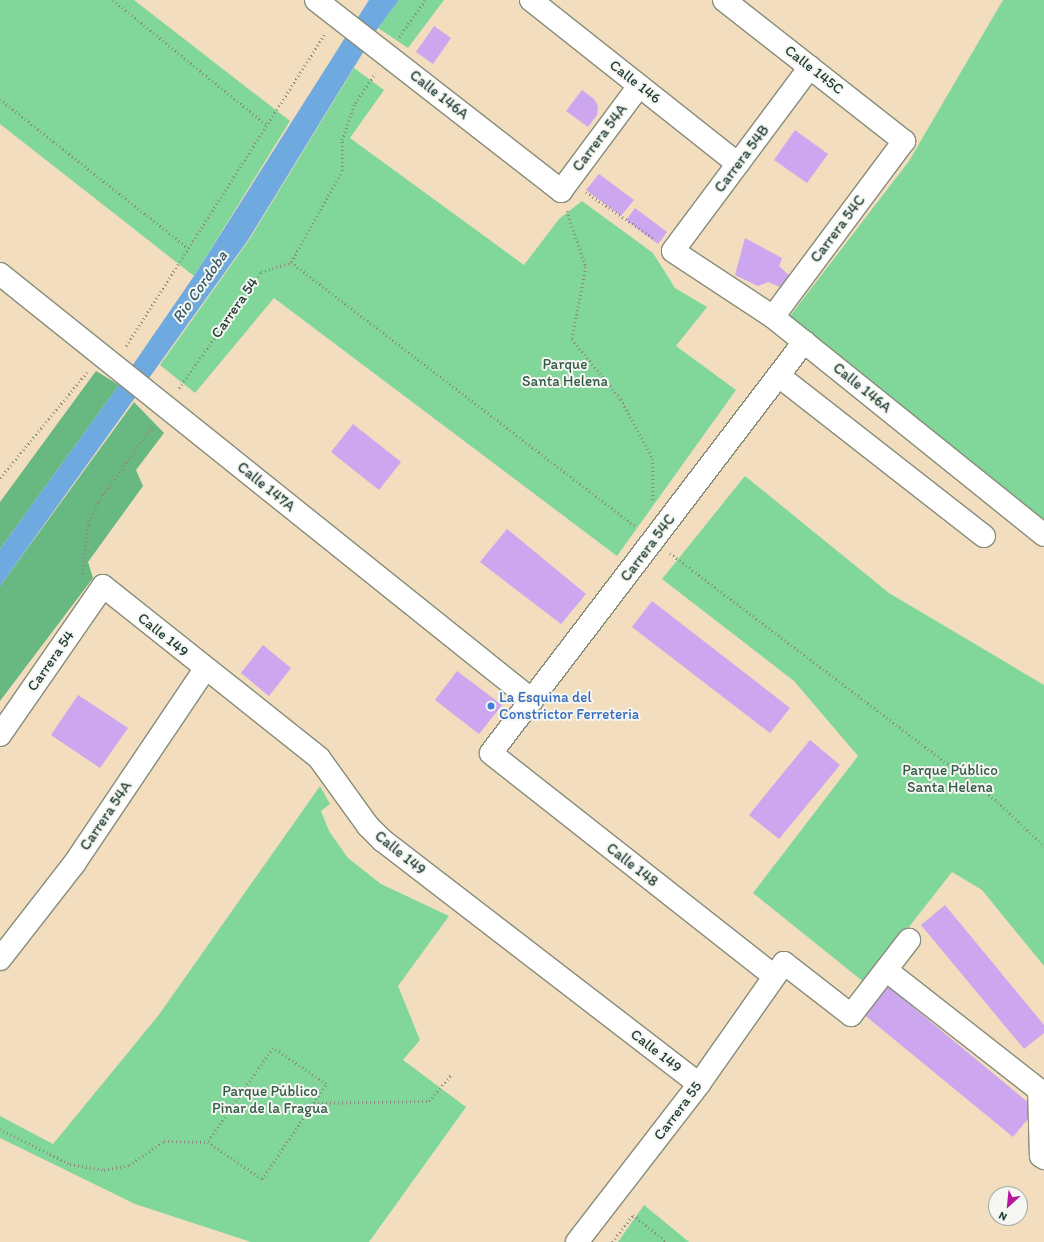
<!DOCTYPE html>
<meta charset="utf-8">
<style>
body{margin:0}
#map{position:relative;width:1044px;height:1242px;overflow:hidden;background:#f2ddbf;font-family:Itim,sans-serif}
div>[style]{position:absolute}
.green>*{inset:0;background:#81d79a}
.forest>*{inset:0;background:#68b882}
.water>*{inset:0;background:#6ea9df}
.building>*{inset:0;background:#cca6ef}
.path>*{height:2.5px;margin-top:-1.25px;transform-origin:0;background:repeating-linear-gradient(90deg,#888d7a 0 1px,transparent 0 4px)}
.roads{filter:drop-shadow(1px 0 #888d7a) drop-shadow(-1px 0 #888d7a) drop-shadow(0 1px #888d7a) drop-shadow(0 -1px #888d7a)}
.minor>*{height:22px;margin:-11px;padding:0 11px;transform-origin:11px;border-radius:11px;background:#fff}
.dots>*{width:11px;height:11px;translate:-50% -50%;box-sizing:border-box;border:2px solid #f6f6f2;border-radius:50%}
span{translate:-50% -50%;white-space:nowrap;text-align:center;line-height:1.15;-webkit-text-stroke:4px #f6f6f2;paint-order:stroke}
.street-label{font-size:15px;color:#1f3d34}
.park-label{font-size:15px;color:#335c48}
.shop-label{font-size:15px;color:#366cbe}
.left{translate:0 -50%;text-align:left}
.water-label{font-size:16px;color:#375d67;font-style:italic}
.north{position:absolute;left:988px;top:1186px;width:40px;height:40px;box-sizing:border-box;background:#f6f6f2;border:1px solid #a0aca6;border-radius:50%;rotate:207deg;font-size:11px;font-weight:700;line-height:16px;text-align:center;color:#1f3d34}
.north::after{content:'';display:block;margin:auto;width:14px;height:18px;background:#b5179e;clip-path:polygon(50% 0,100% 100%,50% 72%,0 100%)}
</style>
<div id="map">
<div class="green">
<div style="clip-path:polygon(0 0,134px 0,290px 121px,194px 276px,0 124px)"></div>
<div style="clip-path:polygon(399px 0,444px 0,408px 48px,378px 28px)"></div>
<div style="clip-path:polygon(1003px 0,1044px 0,1044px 520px,790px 316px,909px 161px)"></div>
<div style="clip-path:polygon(354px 68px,384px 90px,350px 138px,524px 265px,559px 219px,582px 201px,653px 253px,675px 288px,707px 307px,676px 346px,736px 390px,617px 556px,274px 298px,195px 393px,160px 365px,249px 240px)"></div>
<div style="clip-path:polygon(745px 476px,889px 593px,1044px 685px,1044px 966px,982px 890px,952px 872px,865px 983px,753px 893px,858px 756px,794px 681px,662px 579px)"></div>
<div style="clip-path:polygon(320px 786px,330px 804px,321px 811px,329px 831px,348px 858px,381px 884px,449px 916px,398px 986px,420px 1040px,403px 1060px,466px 1107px,369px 1242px,251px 1242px,135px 1204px,0 1138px,0 1116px,53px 1144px,158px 1016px)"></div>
<div style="clip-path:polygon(644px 1205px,689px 1242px,618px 1242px)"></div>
</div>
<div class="forest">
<div style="clip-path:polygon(96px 371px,119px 385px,0 549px,0 502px)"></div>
<div style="clip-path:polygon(134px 402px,164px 433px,136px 470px,143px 486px,88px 562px,93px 578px,0 701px,0 586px)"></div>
</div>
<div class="water">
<div style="clip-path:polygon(369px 0,399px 0,378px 28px,248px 240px,0 586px,0 549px,119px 385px,194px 276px)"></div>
</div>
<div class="building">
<div style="clip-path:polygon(434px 26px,451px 38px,433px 64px,416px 52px)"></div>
<div style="clip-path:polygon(582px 90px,594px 99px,598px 106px,597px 115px,588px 127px,566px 111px)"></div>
<div style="clip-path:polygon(795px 130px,828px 154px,807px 183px,774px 160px)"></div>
<div style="clip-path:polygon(599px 174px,634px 200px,621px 216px,586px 190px)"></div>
<div style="clip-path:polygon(635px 208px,667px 232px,658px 244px,626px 220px)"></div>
<div style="clip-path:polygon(745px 238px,782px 258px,779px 266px,793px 279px,785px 289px,768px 282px,758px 286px,735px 275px)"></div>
<div style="clip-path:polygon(353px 424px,401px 462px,379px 490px,331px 452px)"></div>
<div style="clip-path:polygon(507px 529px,586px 594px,561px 624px,480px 562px)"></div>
<div style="clip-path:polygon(652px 601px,790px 708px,770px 733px,632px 627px)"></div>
<div style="clip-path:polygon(263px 645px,291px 668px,269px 696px,241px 673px)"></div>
<div style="clip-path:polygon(457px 671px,502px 705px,479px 734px,435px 700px)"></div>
<div style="clip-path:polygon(78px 695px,128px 728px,100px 768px,51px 735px)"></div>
<div style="clip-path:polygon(810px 740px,840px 765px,779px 839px,749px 815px)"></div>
<div style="clip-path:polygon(945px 905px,1044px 1025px,1044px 1033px,1024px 1049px,921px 925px)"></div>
<div style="clip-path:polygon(885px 984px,1036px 1109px,1013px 1137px,862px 1013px)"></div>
</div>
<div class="path">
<div style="left:113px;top:0;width:198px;rotate:39.1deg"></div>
<div style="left:399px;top:37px;width:45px;rotate:-54.9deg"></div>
<div style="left:0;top:99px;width:240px;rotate:38.4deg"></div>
<div style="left:586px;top:192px;width:83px;rotate:34.3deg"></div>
<div style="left:567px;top:211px;width:59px;rotate:71.3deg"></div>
<div style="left:586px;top:267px;width:73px;rotate:101deg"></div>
<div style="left:572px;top:339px;width:77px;rotate:50.8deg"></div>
<div style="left:621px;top:399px;width:68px;rotate:61.9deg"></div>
<div style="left:653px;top:459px;width:43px;rotate:90deg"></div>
<div style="left:291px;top:262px;width:435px;rotate:37.5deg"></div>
<div style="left:126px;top:346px;width:369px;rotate:-57.5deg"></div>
<div style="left:179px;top:388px;width:142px;rotate:-54.7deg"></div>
<div style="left:261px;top:272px;width:32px;rotate:-18deg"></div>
<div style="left:291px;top:262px;width:104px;rotate:-60.7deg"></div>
<div style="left:342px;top:171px;width:31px;rotate:-90deg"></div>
<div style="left:342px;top:140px;width:39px;rotate:-71deg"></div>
<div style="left:355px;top:103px;width:36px;rotate:-56deg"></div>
<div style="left:0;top:478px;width:137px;rotate:-50.6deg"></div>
<div style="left:670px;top:553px;width:412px;rotate:37.2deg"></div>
<div style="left:998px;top:802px;width:64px;rotate:43.7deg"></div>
<div style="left:82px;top:574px;width:49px;rotate:-83deg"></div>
<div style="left:88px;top:525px;width:25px;rotate:-67deg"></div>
<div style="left:98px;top:502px;width:95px;rotate:-54.5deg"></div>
<div style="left:314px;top:1103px;width:115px;rotate:-1deg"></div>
<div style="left:429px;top:1101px;width:34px;rotate:-50deg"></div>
<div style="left:0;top:1129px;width:78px;rotate:26.6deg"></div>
<div style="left:70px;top:1164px;width:35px;rotate:10deg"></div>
<div style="left:104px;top:1170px;width:25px;rotate:-11deg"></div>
<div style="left:129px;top:1165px;width:42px;rotate:-34.4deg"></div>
<div style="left:164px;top:1141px;width:44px;rotate:1.3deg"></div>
<div style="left:208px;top:1142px;width:65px;rotate:34.4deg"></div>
<div style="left:262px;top:1179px;width:115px;rotate:-56deg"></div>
<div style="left:326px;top:1084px;width:64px;rotate:-145.8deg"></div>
<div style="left:273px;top:1048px;width:114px;rotate:124.7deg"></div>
<div style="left:612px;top:1242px;width:34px;rotate:-52deg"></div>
<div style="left:633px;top:1215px;width:43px;rotate:38.5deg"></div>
</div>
<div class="roads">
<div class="minor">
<div style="left:316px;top:0;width:311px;rotate:37.9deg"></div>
<div style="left:561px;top:191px;width:131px;rotate:-53.4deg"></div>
<div style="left:531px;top:0;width:264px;rotate:38.4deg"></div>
<div style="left:724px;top:0;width:229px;rotate:38.1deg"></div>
<div style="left:904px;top:141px;width:219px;rotate:126.7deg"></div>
<div style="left:810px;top:67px;width:229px;rotate:126.7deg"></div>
<div style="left:673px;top:251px;width:120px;rotate:33.4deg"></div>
<div style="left:773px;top:317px;width:348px;rotate:38.8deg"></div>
<div style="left:0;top:274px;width:682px;rotate:38.69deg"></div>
<div style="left:779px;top:376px;width:260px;rotate:38deg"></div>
<div style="left:0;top:735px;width:181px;rotate:-55.3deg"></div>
<div style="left:103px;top:586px;width:276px;rotate:38.5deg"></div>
<div style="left:319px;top:758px;width:84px;rotate:54.2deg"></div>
<div style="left:368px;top:826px;width:20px;rotate:45deg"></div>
<div style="left:382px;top:840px;width:400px;rotate:37.6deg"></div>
<div style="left:0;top:959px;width:120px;rotate:-52.1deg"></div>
<div style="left:74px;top:864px;width:235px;rotate:-56.1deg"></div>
<div style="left:886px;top:970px;width:194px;rotate:38.1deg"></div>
<div style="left:1039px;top:1090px;width:66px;rotate:88.3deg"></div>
<div style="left:1041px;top:1156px;width:4px;rotate:34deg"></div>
<div style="left:774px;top:976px;width:360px;rotate:-141.8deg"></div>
<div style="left:491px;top:753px;width:517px;rotate:-52.71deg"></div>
<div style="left:577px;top:1242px;width:200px;rotate:-52.3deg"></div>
<div style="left:699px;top:1084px;width:148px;rotate:-54.9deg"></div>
<div style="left:784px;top:963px;width:85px;rotate:37.8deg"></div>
<div style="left:851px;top:1015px;width:95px;rotate:-52.3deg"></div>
</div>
</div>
<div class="dots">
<div style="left:491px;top:706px;background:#3f7fe0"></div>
</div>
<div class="street-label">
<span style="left:814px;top:70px;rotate:38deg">Calle 145C</span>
<span style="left:635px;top:82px;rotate:38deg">Calle 146</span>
<span style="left:439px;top:95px;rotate:38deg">Calle 146A</span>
<span style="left:600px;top:138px;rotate:-53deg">Carrera 54A</span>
<span style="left:742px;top:159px;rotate:-53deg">Carrera 54B</span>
<span style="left:838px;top:229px;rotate:-53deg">Carrera 54C</span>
<span style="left:235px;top:308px;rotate:-55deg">Carrera 54</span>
<span style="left:862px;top:388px;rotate:39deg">Calle 146A</span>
<span style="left:266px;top:487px;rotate:39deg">Calle 147A</span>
<span style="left:648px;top:548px;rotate:-53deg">Carrera 54C</span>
<span style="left:163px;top:635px;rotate:39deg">Calle 149</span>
<span style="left:51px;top:661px;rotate:-55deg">Carrera 54</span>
<span style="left:106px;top:816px;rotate:-56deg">Carrera 54A</span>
<span style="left:400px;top:853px;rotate:39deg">Calle 149</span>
<span style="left:632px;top:865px;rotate:38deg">Calle 148</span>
<span style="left:656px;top:1051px;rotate:38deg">Calle 149</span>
<span style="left:678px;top:1111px;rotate:-53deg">Carrera 55</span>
</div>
<div class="park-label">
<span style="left:565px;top:373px">Parque<br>Santa Helena</span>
<span style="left:950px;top:779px">Parque Público<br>Santa Helena</span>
<span style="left:270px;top:1100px">Parque Público<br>Pinar de la Fragua</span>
</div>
<div class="shop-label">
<span class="left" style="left:499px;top:706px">La Esquina del<br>Constrictor Ferreteria</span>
</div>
<div class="water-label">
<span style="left:200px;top:287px;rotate:-55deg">Rio Cordoba</span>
</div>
<div class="north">N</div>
</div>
